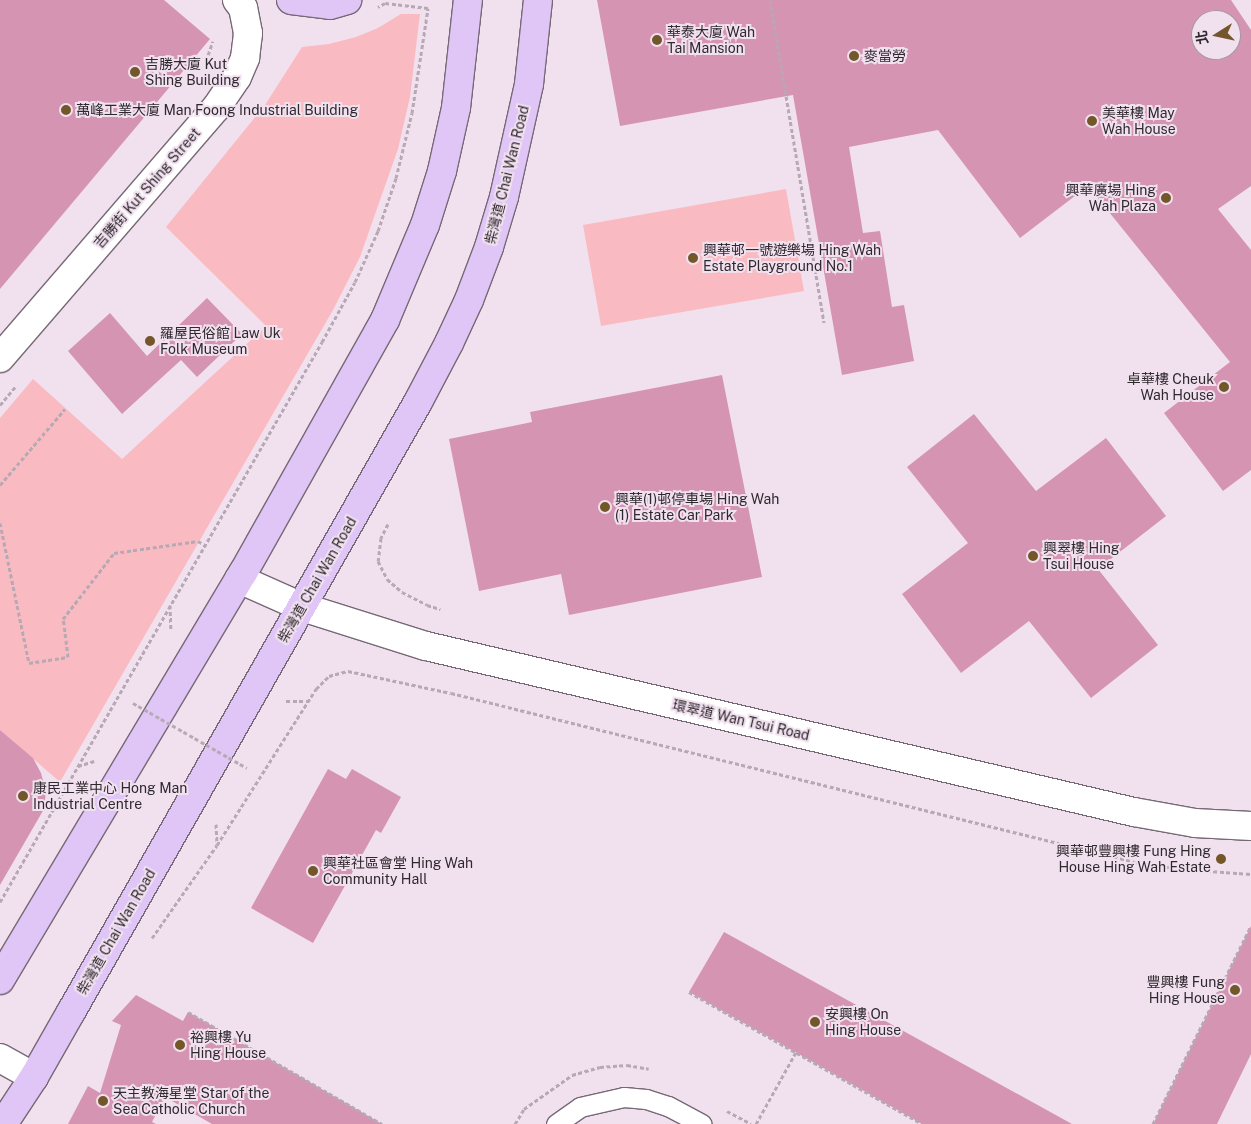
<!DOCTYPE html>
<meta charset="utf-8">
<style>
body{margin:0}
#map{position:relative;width:1251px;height:1124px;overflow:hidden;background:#f1e1ef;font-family:"Public Sans","Noto Sans TC",sans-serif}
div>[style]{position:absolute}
.green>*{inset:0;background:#f9bbc1}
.building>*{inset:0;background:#d595b2}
.path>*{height:3px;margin-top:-1.5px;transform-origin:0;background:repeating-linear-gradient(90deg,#b6a9b4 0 4px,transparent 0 6.5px)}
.roads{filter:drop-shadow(1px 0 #766875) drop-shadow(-1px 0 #766875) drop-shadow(0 1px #766875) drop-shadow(0 -1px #766875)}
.service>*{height:19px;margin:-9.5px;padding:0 9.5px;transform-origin:9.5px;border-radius:9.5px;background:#fff}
.minor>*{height:28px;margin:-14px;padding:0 14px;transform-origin:14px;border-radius:14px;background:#fff}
.tertiary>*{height:28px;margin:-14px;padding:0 14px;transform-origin:14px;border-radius:14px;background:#fff}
.primary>*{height:28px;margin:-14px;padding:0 14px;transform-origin:14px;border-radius:14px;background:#e0c5f7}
.path-bridge>*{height:3px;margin-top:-1.5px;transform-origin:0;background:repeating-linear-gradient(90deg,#b6a9b4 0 4px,transparent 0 6.5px)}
.dots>*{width:14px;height:14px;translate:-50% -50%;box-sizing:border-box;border:2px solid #f1e1ef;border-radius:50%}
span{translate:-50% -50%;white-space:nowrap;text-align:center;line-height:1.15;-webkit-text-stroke:4px #f1e1ef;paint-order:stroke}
.poi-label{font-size:14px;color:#2f292e}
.left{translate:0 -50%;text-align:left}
.right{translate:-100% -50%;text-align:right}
.street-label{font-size:14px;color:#2f292e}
.north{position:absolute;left:1191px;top:10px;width:50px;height:50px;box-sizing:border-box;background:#f1e1ef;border:1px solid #a397a2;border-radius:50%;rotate:260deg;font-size:14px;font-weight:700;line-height:20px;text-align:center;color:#2f292e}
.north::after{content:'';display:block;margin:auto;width:18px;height:22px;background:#735629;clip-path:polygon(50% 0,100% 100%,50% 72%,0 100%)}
</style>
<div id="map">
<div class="green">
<div style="clip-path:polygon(401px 14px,420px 14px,410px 97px,398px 149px,360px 257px,333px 310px,60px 782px,0 730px,0 418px,33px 379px,122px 459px,266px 326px,166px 227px,265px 105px,302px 47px,329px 44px,356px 37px,378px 28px)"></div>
<div style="clip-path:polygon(786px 189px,804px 291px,601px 326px,583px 225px)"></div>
</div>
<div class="building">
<div style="clip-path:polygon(0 0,164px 0,210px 39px,0 289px)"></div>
<div style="clip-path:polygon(evenodd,597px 0,1231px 0,1251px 30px,1251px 186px,1218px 209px,1251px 250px,1251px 470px,1223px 491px,1164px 413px,1230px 362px,1088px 186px,1020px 238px,938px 130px,849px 147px,863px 233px,880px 231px,892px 307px,904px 305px,914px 361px,842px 375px,793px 95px,620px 126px,597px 0,1201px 20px,1231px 20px,1231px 50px,1201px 50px,1201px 20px)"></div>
<div style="clip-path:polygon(207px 298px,242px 334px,197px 377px,181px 360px,122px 414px,68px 351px,110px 313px,147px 356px)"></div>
<div style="clip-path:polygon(722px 375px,762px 577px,569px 615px,561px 574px,479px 591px,449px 439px,532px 422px,530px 412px)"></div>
<div style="clip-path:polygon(974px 414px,1036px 491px,1106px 438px,1166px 516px,1098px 569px,1158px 645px,1091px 698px,1029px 621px,961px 673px,902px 594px,968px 543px,907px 467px)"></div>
<div style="clip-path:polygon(0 730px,33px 758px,41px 773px,46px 791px,44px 809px,0 885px)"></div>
<div style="clip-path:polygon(328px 769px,346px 779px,352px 769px,401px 797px,381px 833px,376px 830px,313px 943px,251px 908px)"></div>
<div style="clip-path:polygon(1251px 926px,1251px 1054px,1217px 1124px,1153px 1124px)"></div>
<div style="clip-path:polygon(724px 932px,1072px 1124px,922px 1124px,689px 992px)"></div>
<div style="clip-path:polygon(136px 995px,183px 1021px,188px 1012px,382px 1124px,212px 1124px,165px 1097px,152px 1122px,156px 1124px,68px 1124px,88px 1086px,100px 1093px,121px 1025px,112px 1021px)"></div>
</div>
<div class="path">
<div style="left:770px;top:0;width:327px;rotate:80.5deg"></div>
<div style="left:206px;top:61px;width:21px;rotate:-71deg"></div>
<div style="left:0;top:405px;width:25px;rotate:-50deg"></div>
<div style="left:0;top:485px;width:100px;rotate:-49.5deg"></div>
<div style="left:0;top:523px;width:143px;rotate:78.3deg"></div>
<div style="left:29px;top:663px;width:39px;rotate:-9deg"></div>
<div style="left:68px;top:657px;width:38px;rotate:-97deg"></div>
<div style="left:63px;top:619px;width:83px;rotate:-52.3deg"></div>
<div style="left:114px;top:553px;width:85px;rotate:-8.1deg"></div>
<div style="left:198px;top:541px;width:8px;rotate:30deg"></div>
<div style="left:388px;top:524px;width:16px;rotate:117deg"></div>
<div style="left:381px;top:538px;width:23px;rotate:97deg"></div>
<div style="left:378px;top:561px;width:20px;rotate:63deg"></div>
<div style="left:387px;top:579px;width:20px;rotate:41deg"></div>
<div style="left:402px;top:592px;width:28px;rotate:27deg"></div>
<div style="left:427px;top:605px;width:14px;rotate:17deg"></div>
<div style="left:170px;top:605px;width:24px;rotate:88deg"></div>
<div style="left:286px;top:701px;width:22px"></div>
<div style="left:78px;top:766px;width:17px;rotate:-17deg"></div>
<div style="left:216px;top:824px;width:21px;rotate:87deg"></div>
<div style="left:0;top:902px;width:646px;rotate:-60.1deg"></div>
<div style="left:322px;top:342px;width:68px;rotate:-61.2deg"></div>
<div style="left:355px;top:282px;width:56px;rotate:-65.7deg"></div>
<div style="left:378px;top:231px;width:56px;rotate:-71.2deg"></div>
<div style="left:396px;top:178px;width:67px;rotate:-76.2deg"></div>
<div style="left:412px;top:113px;width:106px;rotate:-81.3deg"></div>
<div style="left:428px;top:8px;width:43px;rotate:-173.4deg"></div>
<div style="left:385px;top:3px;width:8px;rotate:150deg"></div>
<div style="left:152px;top:938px;width:113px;rotate:-55deg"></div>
<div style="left:217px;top:845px;width:185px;rotate:-57.6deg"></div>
<div style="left:316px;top:689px;width:18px;rotate:-45deg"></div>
<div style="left:329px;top:676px;width:20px;rotate:-15deg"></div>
<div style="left:348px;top:671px;width:105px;rotate:12.1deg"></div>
<div style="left:451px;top:693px;width:705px;rotate:13.88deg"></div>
<div style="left:1135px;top:862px;width:47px;rotate:8.7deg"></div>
<div style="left:1181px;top:869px;width:70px;rotate:4.1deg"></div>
<div style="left:689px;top:992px;width:268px;rotate:29.5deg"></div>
<div style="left:188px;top:1012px;width:224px;rotate:30deg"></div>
<div style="left:727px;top:1111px;width:27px;rotate:28deg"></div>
<div style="left:515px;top:1124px;width:17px;rotate:-59deg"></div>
<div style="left:524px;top:1109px;width:59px;rotate:-35.3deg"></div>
<div style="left:572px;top:1075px;width:29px;rotate:-16deg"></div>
<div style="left:600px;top:1067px;width:27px;rotate:-4deg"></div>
<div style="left:627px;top:1065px;width:22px;rotate:10deg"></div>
<div style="left:756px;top:1124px;width:82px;rotate:-60.9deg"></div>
<div style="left:1153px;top:1124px;width:221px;rotate:-63.7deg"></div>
</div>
<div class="roads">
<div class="service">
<div style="left:556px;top:1124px;width:29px;rotate:-35deg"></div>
<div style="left:580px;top:1107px;width:45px;rotate:-12.8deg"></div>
<div style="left:624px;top:1097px;width:22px;rotate:5deg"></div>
<div style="left:646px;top:1099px;width:23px;rotate:18deg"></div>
<div style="left:668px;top:1106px;width:38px;rotate:28deg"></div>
</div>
<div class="minor">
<div style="left:0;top:358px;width:330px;rotate:-49.2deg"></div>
<div style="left:216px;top:108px;width:37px;rotate:-56deg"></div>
<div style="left:237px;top:77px;width:21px;rotate:-67deg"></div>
<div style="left:245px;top:58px;width:25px;rotate:-83deg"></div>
<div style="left:248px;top:33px;width:25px;rotate:-101deg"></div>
<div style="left:243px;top:8px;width:10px;rotate:-127deg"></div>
</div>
<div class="tertiary">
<div style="left:239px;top:579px;width:69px;rotate:24deg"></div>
<div style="left:302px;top:607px;width:130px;rotate:17.5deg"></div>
<div style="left:426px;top:646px;width:727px;rotate:13.2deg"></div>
<div style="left:1134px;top:812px;width:62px;rotate:10.2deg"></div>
<div style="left:1195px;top:823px;width:56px;rotate:3.1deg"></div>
<div style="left:0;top:1058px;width:39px;rotate:29deg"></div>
</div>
<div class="primary">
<div style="left:291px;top:0;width:39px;rotate:7deg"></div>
<div style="left:330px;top:5px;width:18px;rotate:-16deg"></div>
<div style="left:0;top:980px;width:474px;rotate:-59.2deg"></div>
<div style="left:243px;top:573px;width:290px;rotate:-60.7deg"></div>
<div style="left:385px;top:320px;width:103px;rotate:-67.2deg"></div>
<div style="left:425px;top:225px;width:57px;rotate:-72.5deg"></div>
<div style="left:442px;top:171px;width:65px;rotate:-77.5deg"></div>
<div style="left:456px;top:108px;width:109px;rotate:-83.7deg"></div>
<div style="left:3px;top:1124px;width:56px;rotate:-56.6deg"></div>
<div style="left:34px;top:1077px;width:75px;rotate:-60.4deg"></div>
<div style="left:71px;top:1012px;width:702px;rotate:-60.37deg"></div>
<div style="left:418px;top:402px;width:67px;rotate:-62.3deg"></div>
<div style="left:449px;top:343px;width:47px;rotate:-65.1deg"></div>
<div style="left:469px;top:300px;width:57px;rotate:-69.3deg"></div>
<div style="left:489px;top:247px;width:52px;rotate:-73.3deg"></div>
<div style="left:504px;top:197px;width:116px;rotate:-77.5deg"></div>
<div style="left:529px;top:84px;width:84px;rotate:-83.9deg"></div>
</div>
</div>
<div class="path-bridge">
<div style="left:133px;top:703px;width:131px;rotate:29.7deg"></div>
</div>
<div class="dots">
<div style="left:657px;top:40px;background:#735629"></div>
<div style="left:854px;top:56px;background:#735629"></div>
<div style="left:135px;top:72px;background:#735629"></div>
<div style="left:66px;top:110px;background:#735629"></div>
<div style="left:1092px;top:121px;background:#735629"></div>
<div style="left:1166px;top:198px;background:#735629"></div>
<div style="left:693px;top:258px;background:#735629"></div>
<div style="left:150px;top:341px;background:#735629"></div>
<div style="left:1224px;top:387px;background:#735629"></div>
<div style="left:605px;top:507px;background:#735629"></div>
<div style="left:1033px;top:556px;background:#735629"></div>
<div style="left:23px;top:796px;background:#735629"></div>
<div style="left:1221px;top:859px;background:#735629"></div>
<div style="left:313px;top:871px;background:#735629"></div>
<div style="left:1235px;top:990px;background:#735629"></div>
<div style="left:815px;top:1022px;background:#735629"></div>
<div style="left:180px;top:1045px;background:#735629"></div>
<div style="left:103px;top:1101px;background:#735629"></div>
</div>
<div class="poi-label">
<span class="left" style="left:667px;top:40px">華泰大廈 Wah<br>Tai Mansion</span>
<span class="left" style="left:864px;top:56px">麥當勞</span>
<span class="left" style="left:145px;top:72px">吉勝大廈 Kut<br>Shing Building</span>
<span class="left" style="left:76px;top:110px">萬峰工業大廈 Man Foong Industrial Building</span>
<span class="left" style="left:1102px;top:121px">美華樓 May<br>Wah House</span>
<span class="right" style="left:1156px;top:198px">興華廣場 Hing<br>Wah Plaza</span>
<span class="left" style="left:703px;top:258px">興華邨一號遊樂場 Hing Wah<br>Estate Playground No.1</span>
<span class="left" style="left:160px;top:341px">羅屋民俗館 Law Uk<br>Folk Museum</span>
<span class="right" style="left:1214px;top:387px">卓華樓 Cheuk<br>Wah House</span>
<span class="left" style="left:615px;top:507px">興華(1)邨停車場 Hing Wah<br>(1) Estate Car Park</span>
<span class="left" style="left:1043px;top:556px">興翠樓 Hing<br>Tsui House</span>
<span class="left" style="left:33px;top:796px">康民工業中心 Hong Man<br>Industrial Centre</span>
<span class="right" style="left:1211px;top:859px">興華邨豐興樓 Fung Hing<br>House Hing Wah Estate</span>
<span class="left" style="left:323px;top:871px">興華社區會堂 Hing Wah<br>Community Hall</span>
<span class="right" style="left:1225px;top:990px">豐興樓 Fung<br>Hing House</span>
<span class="left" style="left:825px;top:1022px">安興樓 On<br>Hing House</span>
<span class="left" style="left:190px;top:1045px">裕興樓 Yu<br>Hing House</span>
<span class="left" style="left:113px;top:1101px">天主教海星堂 Star of the<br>Sea Catholic Church</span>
</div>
<div class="street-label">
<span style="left:507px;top:175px;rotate:-76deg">柴灣道 Chai Wan Road</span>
<span style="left:147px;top:188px;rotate:-49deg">吉勝街 Kut Shing Street</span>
<span style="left:317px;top:580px;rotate:-60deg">柴灣道 Chai Wan Road</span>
<span style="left:741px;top:720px;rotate:13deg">環翠道 Wan Tsui Road</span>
<span style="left:116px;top:932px;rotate:-60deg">柴灣道 Chai Wan Road</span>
</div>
<div class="north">北</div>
</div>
